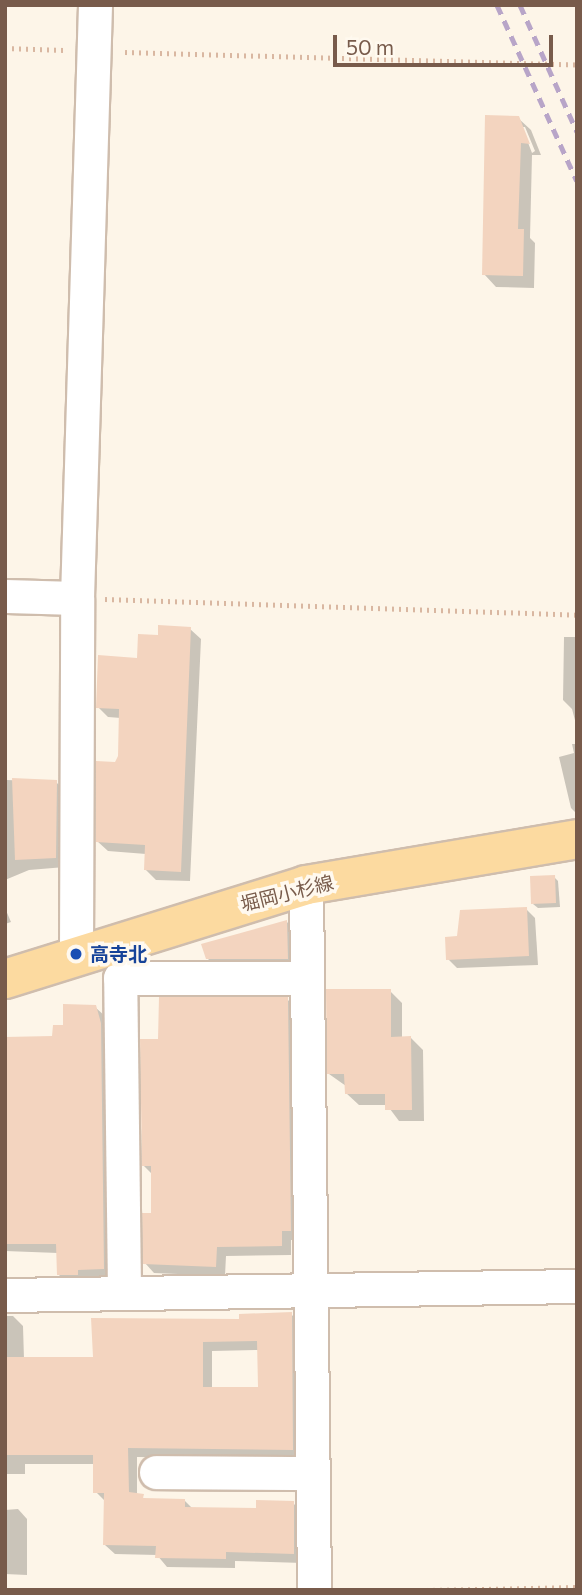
<!DOCTYPE html>
<meta charset="utf-8">
<style>
body{margin:0}
#map{position:relative;width:582px;height:1595px;overflow:hidden;background:#fdf5e8;font-family:Commissioner,"Noto Sans JP",sans-serif}
div>[style]{position:absolute}
.shadow>*{inset:0;background:#0003}
.building>*{inset:0;background:#f3d4bf}
.path>*{height:4.5px;margin-top:-2.25px;transform-origin:0;background:repeating-linear-gradient(90deg,#d9b7a1 0 2px,transparent 0 7px)}
.roads{filter:drop-shadow(2px 0 #cfbdad) drop-shadow(-2px 0 #cfbdad) drop-shadow(0 2px #cfbdad) drop-shadow(0 -2px #cfbdad)}
.minor>*{height:33px;margin:-16.5px;padding:0 16.5px;transform-origin:16.5px;border-radius:16.5px;background:#fff}
.major>*{height:38px;margin:-19px;padding:0 19px;transform-origin:19px;border-radius:19px;background:#fcdaa0}
.rail>*{height:5px;margin-top:-2.5px;transform-origin:0;background:repeating-linear-gradient(90deg,#b8a5c8 0 10px,transparent 0 17px)}
.dots>*{width:19px;height:19px;translate:-50% -50%;box-sizing:border-box;border:4px solid #fff9ef;border-radius:50%}
span{translate:-50% -50%;white-space:nowrap;text-align:center;line-height:1.15;-webkit-text-stroke:7px #fff9ef;paint-order:stroke}
.street-label{font-size:19px;color:#785b4b}
.transit-label{font-size:19px;color:#164399;font-weight:700}
.left{translate:0 -50%;text-align:left}
.frame{position:absolute;inset:0;border:7px solid #785b4b;pointer-events:none}
.scale{position:absolute;left:333px;top:35px;width:220px;height:32px;box-sizing:border-box;border:4px solid #785b4b;border-top:0;padding-left:9px;font-size:21px;line-height:24px;white-space:nowrap;color:#785b4b;-webkit-text-stroke:5px #fff9ef;paint-order:stroke}
</style>
<div id="map">
<div class="shadow">
<div style="clip-path:polygon(evenodd,518px 118px,531px 130px,541px 155px,532px 155px,530px 238px,535px 243px,534px 288px,496px 287px,484px 274px,518px 118px,522px 127px,525px 127px,535px 151px,532px 153px,522px 127px)"></div>
<div style="clip-path:polygon(190px 629px,201px 639px,190px 881px,156px 880px,145px 869px,146px 854px,108px 851px,97px 841px,120px 757px,121px 718px,108px 717px,98px 707px,159px 637px)"></div>
<div style="clip-path:polygon(564px 637px,577px 637px,577px 728px,572px 709px,563px 700px)"></div>
<div style="clip-path:polygon(572px 744px,577px 744px,577px 814px,571px 808px,559px 757px,574px 753px)"></div>
<div style="clip-path:polygon(7px 780px,56px 782px,66px 792px,65px 867px,29px 870px,5px 880px)"></div>
<div style="clip-path:polygon(554px 877px,558px 881px,560px 907px,538px 908px,533px 904px)"></div>
<div style="clip-path:polygon(5px 908px,11px 922px,5px 924px)"></div>
<div style="clip-path:polygon(526px 909px,535px 918px,538px 965px,457px 968px,448px 959px,458px 938px)"></div>
<div style="clip-path:polygon(287px 922px,294px 930px,295px 966px,215px 966px,207px 958px)"></div>
<div style="clip-path:polygon(390px 991px,402px 1003px,402px 1038px,411px 1038px,423px 1050px,424px 1121px,399px 1121px,387px 1105px,359px 1105px,346px 1093px,346px 1086px,329px 1074px)"></div>
<div style="clip-path:polygon(287px 999px,297px 1009px,300px 1240px,291px 1240px,291px 1255px,226px 1256px,225px 1276px,154px 1273px,145px 1263px,152px 1215px,152px 1174px,143px 1165px,160px 1041px)"></div>
<div style="clip-path:polygon(95px 1007px,106px 1017px,114px 1279px,69px 1285px,58px 1274px,58px 1253px,5px 1251px,5px 1039px,54px 1038px)"></div>
<div style="clip-path:polygon(evenodd,291px 1314px,301px 1324px,302px 1459px,137px 1457px,137px 1495px,148px 1500px,185px 1501px,193px 1509px,258px 1509px,293px 1503px,303px 1513px,303px 1563px,235px 1561px,235px 1568px,167px 1567px,157px 1555px,115px 1554px,105px 1545px,106px 1502px,96px 1492px,95px 1464px,25px 1464px,25px 1474px,5px 1474px,5px 1316px,13px 1316px,23px 1326px,24px 1359px,94px 1359px,241px 1321px,291px 1314px,259px 1350px,260px 1388px,212px 1389px,212px 1351px,259px 1350px)"></div>
<div style="clip-path:polygon(18px 1509px,27px 1519px,27px 1575px,5px 1574px,5px 1510px)"></div>
</div>
<div class="building">
<div style="clip-path:polygon(485px 115px,519px 116px,530px 144px,521px 143px,518px 229px,524px 229px,523px 276px,482px 275px)"></div>
<div style="clip-path:polygon(158px 625px,191px 627px,181px 872px,144px 870px,145px 845px,96px 842px,96px 761px,115px 762px,118px 756px,119px 709px,96px 708px,98px 655px,137px 658px,138px 634px,158px 635px)"></div>
<div style="clip-path:polygon(12px 778px,57px 780px,56px 858px,15px 860px)"></div>
<div style="clip-path:polygon(555px 875px,556px 903px,531px 904px,530px 876px)"></div>
<div style="clip-path:polygon(527px 907px,529px 956px,446px 960px,445px 937px,457px 936px,460px 910px)"></div>
<div style="clip-path:polygon(287px 920px,288px 959px,206px 959px,201px 944px)"></div>
<div style="clip-path:polygon(326px 989px,391px 989px,391px 1037px,411px 1036px,412px 1110px,385px 1110px,385px 1094px,345px 1094px,344px 1074px,327px 1074px)"></div>
<div style="clip-path:polygon(159px 997px,288px 997px,291px 1231px,282px 1231px,282px 1246px,217px 1247px,216px 1267px,143px 1264px,142px 1213px,151px 1213px,151px 1166px,142px 1166px,140px 1039px,158px 1039px)"></div>
<div style="clip-path:polygon(63px 1004px,96px 1005px,101px 1023px,104px 1269px,78px 1270px,78px 1275px,57px 1275px,56px 1244px,5px 1244px,5px 1037px,52px 1036px,53px 1025px,63px 1025px)"></div>
<div style="clip-path:polygon(evenodd,292px 1312px,293px 1450px,128px 1448px,129px 1492px,144px 1494px,143px 1498px,185px 1499px,185px 1507px,256px 1508px,256px 1500px,294px 1501px,294px 1554px,226px 1552px,226px 1559px,155px 1558px,156px 1546px,103px 1545px,104px 1493px,93px 1493px,93px 1455px,5px 1455px,5px 1357px,93px 1357px,91px 1318px,239px 1319px,239px 1314px,292px 1312px,257px 1341px,258px 1387px,203px 1387px,203px 1342px,257px 1341px)"></div>
</div>
<div class="path">
<div style="left:5px;top:48px;width:59px;rotate:1.9deg"></div>
<div style="left:125px;top:52px;width:452px;rotate:1.6deg"></div>
<div style="left:105px;top:599px;width:472px;rotate:1.9deg"></div>
<div style="left:426px;top:1590px;width:151px;rotate:-1.1deg"></div>
</div>
<div class="roads">
<div class="minor">
<div style="left:5px;top:596px;width:72px;rotate:1.6deg"></div>
<div style="left:306px;top:885px;width:705px;rotate:89.35deg"></div>
<div style="left:76px;top:954px;width:356px;rotate:-89.8deg"></div>
<div style="left:77px;top:598px;width:593px;rotate:-88.26deg"></div>
<div style="left:124px;top:1290px;width:312px;rotate:-90.7deg"></div>
<div style="left:120px;top:978px;width:185px"></div>
<div style="left:5px;top:1295px;width:572px;rotate:-0.9deg"></div>
<div style="left:156px;top:1472px;width:156px;rotate:0.4deg"></div>
</div>
<div class="major">
<div style="left:5px;top:979px;width:315px;rotate:-17.3deg"></div>
<div style="left:306px;top:885px;width:275px;rotate:-9.6deg"></div>
</div>
</div>
<div class="rail">
<div style="left:497px;top:5px;width:193px;rotate:65.6deg"></div>
<div style="left:520px;top:5px;width:139px;rotate:65.8deg"></div>
</div>
<div class="dots">
<div style="left:76px;top:954px;background:#1a4fb4"></div>
</div>
<div class="street-label">
<span style="left:287px;top:893px;rotate:-14deg">堀岡小杉線</span>
</div>
<div class="transit-label">
<span class="left" style="left:90px;top:954px">高寺北</span>
</div>
<div class="frame"></div>
<div class="scale">50 m</div>
</div>
